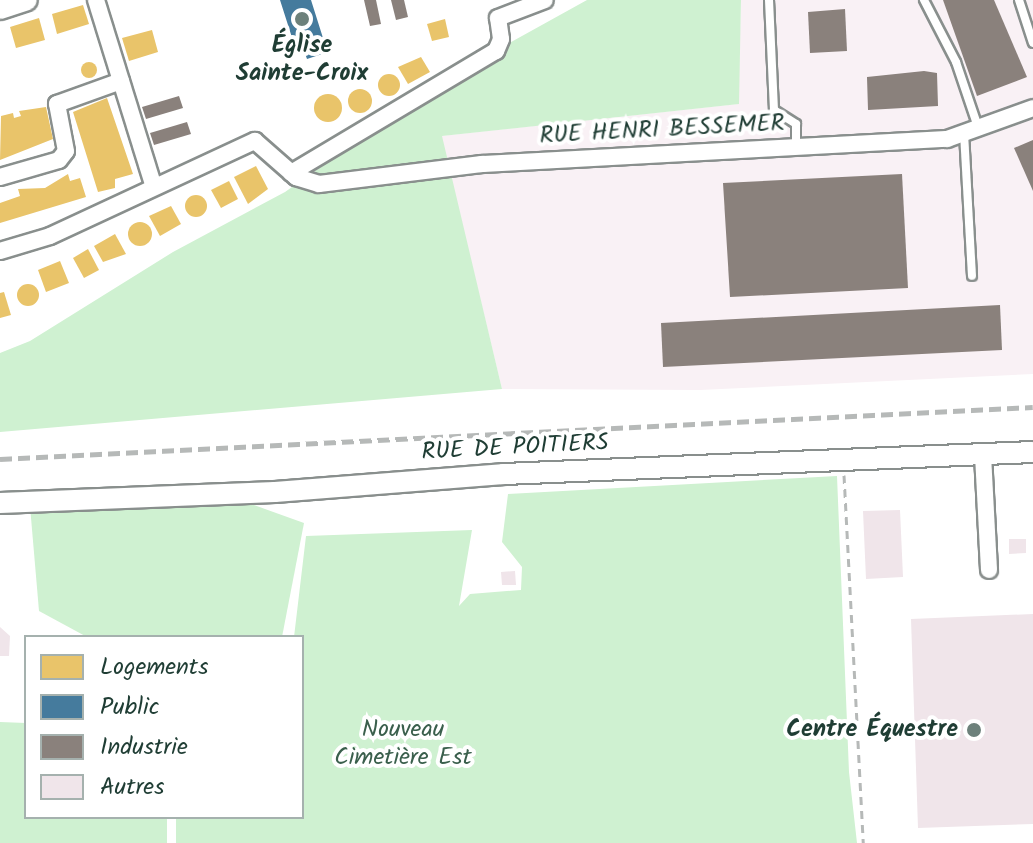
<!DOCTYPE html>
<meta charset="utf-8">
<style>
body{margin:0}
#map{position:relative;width:1033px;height:843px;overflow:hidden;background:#fff;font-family:Kalam,sans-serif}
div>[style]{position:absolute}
.built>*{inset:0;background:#f9f1f5}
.green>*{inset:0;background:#cff1d1}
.homes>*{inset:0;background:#e9c46a}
.round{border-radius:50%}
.public>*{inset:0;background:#457b9d}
.industry>*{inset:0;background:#8a817c}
.building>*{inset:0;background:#f0e5ea}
.path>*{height:3px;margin-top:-1.5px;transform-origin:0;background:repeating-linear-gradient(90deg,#b6b9b8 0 8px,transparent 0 14px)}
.roads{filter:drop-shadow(2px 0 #898f8d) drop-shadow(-2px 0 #898f8d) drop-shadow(0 2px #898f8d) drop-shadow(0 -2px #898f8d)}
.service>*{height:8px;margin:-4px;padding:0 4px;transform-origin:4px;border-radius:4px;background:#fff}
.minor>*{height:16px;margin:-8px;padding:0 8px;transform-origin:8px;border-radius:8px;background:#fff}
.tertiary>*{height:20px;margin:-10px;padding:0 10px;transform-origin:10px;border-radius:10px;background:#fff}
.rail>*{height:5px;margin-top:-2.5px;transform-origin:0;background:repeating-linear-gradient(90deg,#b6b9b8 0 12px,transparent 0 18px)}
.dots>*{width:22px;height:22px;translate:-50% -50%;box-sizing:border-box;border:4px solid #fff;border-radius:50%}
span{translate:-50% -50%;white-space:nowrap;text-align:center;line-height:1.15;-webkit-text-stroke:8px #fff;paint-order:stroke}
.poi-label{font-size:24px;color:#1f3d34;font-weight:700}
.right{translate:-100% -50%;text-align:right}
.street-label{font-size:24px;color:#1f3d34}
.park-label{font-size:24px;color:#3a5f4c}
.legend{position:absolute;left:24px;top:635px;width:280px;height:184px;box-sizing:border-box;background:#fff;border:2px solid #a5b1ae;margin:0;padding:10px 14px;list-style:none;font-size:24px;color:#1f3d34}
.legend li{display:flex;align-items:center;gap:16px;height:40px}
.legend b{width:40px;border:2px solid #a5b1ae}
</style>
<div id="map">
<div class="built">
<div style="clip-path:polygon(741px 0,1033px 0,1033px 374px,700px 390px,502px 389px,441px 136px,738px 104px)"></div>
</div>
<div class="green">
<div style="clip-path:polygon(587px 0,741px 0,739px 104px,442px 136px,502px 389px,0 432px,0 353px,30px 341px,173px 252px,285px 192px,450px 76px)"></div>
<div style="clip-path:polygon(837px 476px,849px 772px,857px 843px,176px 843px,176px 817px,302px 817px,302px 637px,294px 637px,306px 536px,472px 530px,459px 606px,470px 594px,521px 590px,522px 567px,502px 542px,508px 494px)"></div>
<div style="clip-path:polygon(226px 495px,304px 523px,282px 637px,87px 637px,39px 611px,30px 506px)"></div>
<div style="clip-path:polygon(0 722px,26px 723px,26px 817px,167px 817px,167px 843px,0 843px)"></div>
</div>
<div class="homes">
<div style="clip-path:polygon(83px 5px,89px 24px,57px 34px,52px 14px)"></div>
<div style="clip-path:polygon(39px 18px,45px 40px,16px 48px,10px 27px)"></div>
<div style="clip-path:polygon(445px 19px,449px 37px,432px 41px,427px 24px)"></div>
<div style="clip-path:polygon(152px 30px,158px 52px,129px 61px,122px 38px)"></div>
<div style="clip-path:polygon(421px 57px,430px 72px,408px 84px,398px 67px)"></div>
<div class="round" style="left:81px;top:62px;width:16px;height:16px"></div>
<div class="round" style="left:378px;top:74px;width:22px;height:22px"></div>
<div class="round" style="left:348px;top:89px;width:24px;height:24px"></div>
<div class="round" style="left:314px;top:94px;width:28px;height:28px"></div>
<div style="clip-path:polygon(107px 98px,133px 174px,115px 179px,115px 188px,98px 192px,73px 112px)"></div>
<div style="clip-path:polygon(46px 107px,53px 139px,0 160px,1px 116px,13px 113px,14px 118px,21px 116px,19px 111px)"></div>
<div style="clip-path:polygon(256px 166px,268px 189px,248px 204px,234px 177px)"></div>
<div style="clip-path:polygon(68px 174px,70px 181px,80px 178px,86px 197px,0 223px,0 203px,20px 196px,18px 189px,45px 188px)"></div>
<div style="clip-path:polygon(229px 181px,238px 199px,221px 208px,211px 190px)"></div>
<div class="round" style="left:185px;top:195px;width:22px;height:22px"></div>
<div style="clip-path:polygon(171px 206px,181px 224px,160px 236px,149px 216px)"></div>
<div class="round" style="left:128px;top:222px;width:24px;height:24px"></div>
<div style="clip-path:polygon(115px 234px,126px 254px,103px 262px,94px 246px)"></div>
<div style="clip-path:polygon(88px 249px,99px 270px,84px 278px,73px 258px)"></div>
<div style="clip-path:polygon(60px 261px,69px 283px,46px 292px,38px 270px)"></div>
<div class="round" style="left:17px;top:284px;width:22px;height:22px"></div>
<div style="clip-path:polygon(4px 292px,11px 315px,0 318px,0 293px)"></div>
</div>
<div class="public">
<div style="clip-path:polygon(280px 0,311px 0,323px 38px,318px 43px,322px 54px,307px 59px,303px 48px,295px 47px)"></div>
</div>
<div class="industry">
<div style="clip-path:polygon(364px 0,376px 0,381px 24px,370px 26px)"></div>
<div style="clip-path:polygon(391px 0,404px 0,408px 17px,396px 20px)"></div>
<div style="clip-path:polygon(943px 0,994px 0,1027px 77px,977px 96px)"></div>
<div style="clip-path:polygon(845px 9px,847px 51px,810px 53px,808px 12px)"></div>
<div style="clip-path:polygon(924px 71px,937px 73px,938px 106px,868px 110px,867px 77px)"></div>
<div style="clip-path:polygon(179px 96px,183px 108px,146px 119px,142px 107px)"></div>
<div style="clip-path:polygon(187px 122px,191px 134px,154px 145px,150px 133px)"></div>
<div style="clip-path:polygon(1033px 140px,1033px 191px,1014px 148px)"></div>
<div style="clip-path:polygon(902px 174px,908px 288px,730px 297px,723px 183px)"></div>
<div style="clip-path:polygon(1000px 305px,1002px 350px,663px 367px,661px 323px)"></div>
</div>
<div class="building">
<div style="clip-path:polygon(900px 510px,903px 577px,866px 579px,863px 511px)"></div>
<div style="clip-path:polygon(1009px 539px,1026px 539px,1026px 553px,1009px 554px)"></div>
<div style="clip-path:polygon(515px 571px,516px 585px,502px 585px,501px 572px)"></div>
<div style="clip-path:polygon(1033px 614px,1033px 824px,918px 828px,911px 619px)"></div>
<div style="clip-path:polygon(0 627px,10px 636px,9px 656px,0 656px)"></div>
</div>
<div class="path">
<div style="left:844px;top:475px;width:368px;rotate:87deg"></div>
</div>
<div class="roads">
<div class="service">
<div style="left:769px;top:0;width:110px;rotate:87.4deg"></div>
<div style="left:774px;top:110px;width:26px;rotate:32deg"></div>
<div style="left:796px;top:124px;width:23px;rotate:90deg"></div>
<div style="left:924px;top:0;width:70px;rotate:62.7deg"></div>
<div style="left:956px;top:62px;width:69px;rotate:71.3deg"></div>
<div style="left:1019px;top:0;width:45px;rotate:72deg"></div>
<div style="left:964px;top:133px;width:143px;rotate:86.8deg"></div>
</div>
<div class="minor">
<div style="left:96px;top:0;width:193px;rotate:72.8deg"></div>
<div style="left:291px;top:173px;width:239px;rotate:-30.8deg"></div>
<div style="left:496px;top:51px;width:13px;rotate:-67deg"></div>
<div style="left:501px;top:39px;width:21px;rotate:-98deg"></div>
<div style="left:498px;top:18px;width:50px;rotate:-21deg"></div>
<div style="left:0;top:177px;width:61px;rotate:-16.1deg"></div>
<div style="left:59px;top:160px;width:11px;rotate:-52deg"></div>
<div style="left:66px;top:151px;width:48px;rotate:-100.8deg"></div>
<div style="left:57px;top:104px;width:68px;rotate:-19.8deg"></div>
<div style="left:0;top:251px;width:52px;rotate:-16.7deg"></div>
<div style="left:50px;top:236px;width:226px;rotate:-24.9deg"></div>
<div style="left:255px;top:141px;width:55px;rotate:41.3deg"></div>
<div style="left:296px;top:177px;width:24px;rotate:17deg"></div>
<div style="left:319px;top:184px;width:164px;rotate:-7deg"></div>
<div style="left:482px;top:164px;width:466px;rotate:-3.1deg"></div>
<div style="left:947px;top:139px;width:91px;rotate:-19.8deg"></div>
<div style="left:983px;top:455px;width:115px;rotate:87deg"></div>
</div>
<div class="tertiary">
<div style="left:0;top:9px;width:28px;rotate:-18deg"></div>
<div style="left:0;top:503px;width:275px;rotate:-2.3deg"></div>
<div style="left:275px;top:492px;width:230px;rotate:-4.5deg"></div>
<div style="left:504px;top:474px;width:529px;rotate:-2.38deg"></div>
</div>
</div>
<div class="rail">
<div style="left:0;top:459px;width:1034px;rotate:-2.88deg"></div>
</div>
<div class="dots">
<div style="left:302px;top:19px;background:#6d817b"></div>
<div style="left:974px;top:730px;background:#6d817b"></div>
</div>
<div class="poi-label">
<span style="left:302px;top:60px">Église<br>Sainte-Croix</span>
<span class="right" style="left:958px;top:730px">Centre Équestre</span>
</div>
<div class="street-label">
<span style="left:662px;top:130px;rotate:-3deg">RUE HENRI BESSEMER</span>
<span style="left:515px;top:448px;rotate:-3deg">RUE DE POITIERS</span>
</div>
<div class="park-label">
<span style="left:403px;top:744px">Nouveau<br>Cimetière Est</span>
</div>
<ul class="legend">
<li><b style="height:22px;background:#e9c46a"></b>Logements</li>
<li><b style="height:22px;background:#457b9d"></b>Public</li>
<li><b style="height:22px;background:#8a817c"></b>Industrie</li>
<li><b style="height:22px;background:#f0e5ea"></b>Autres</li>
</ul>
</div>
